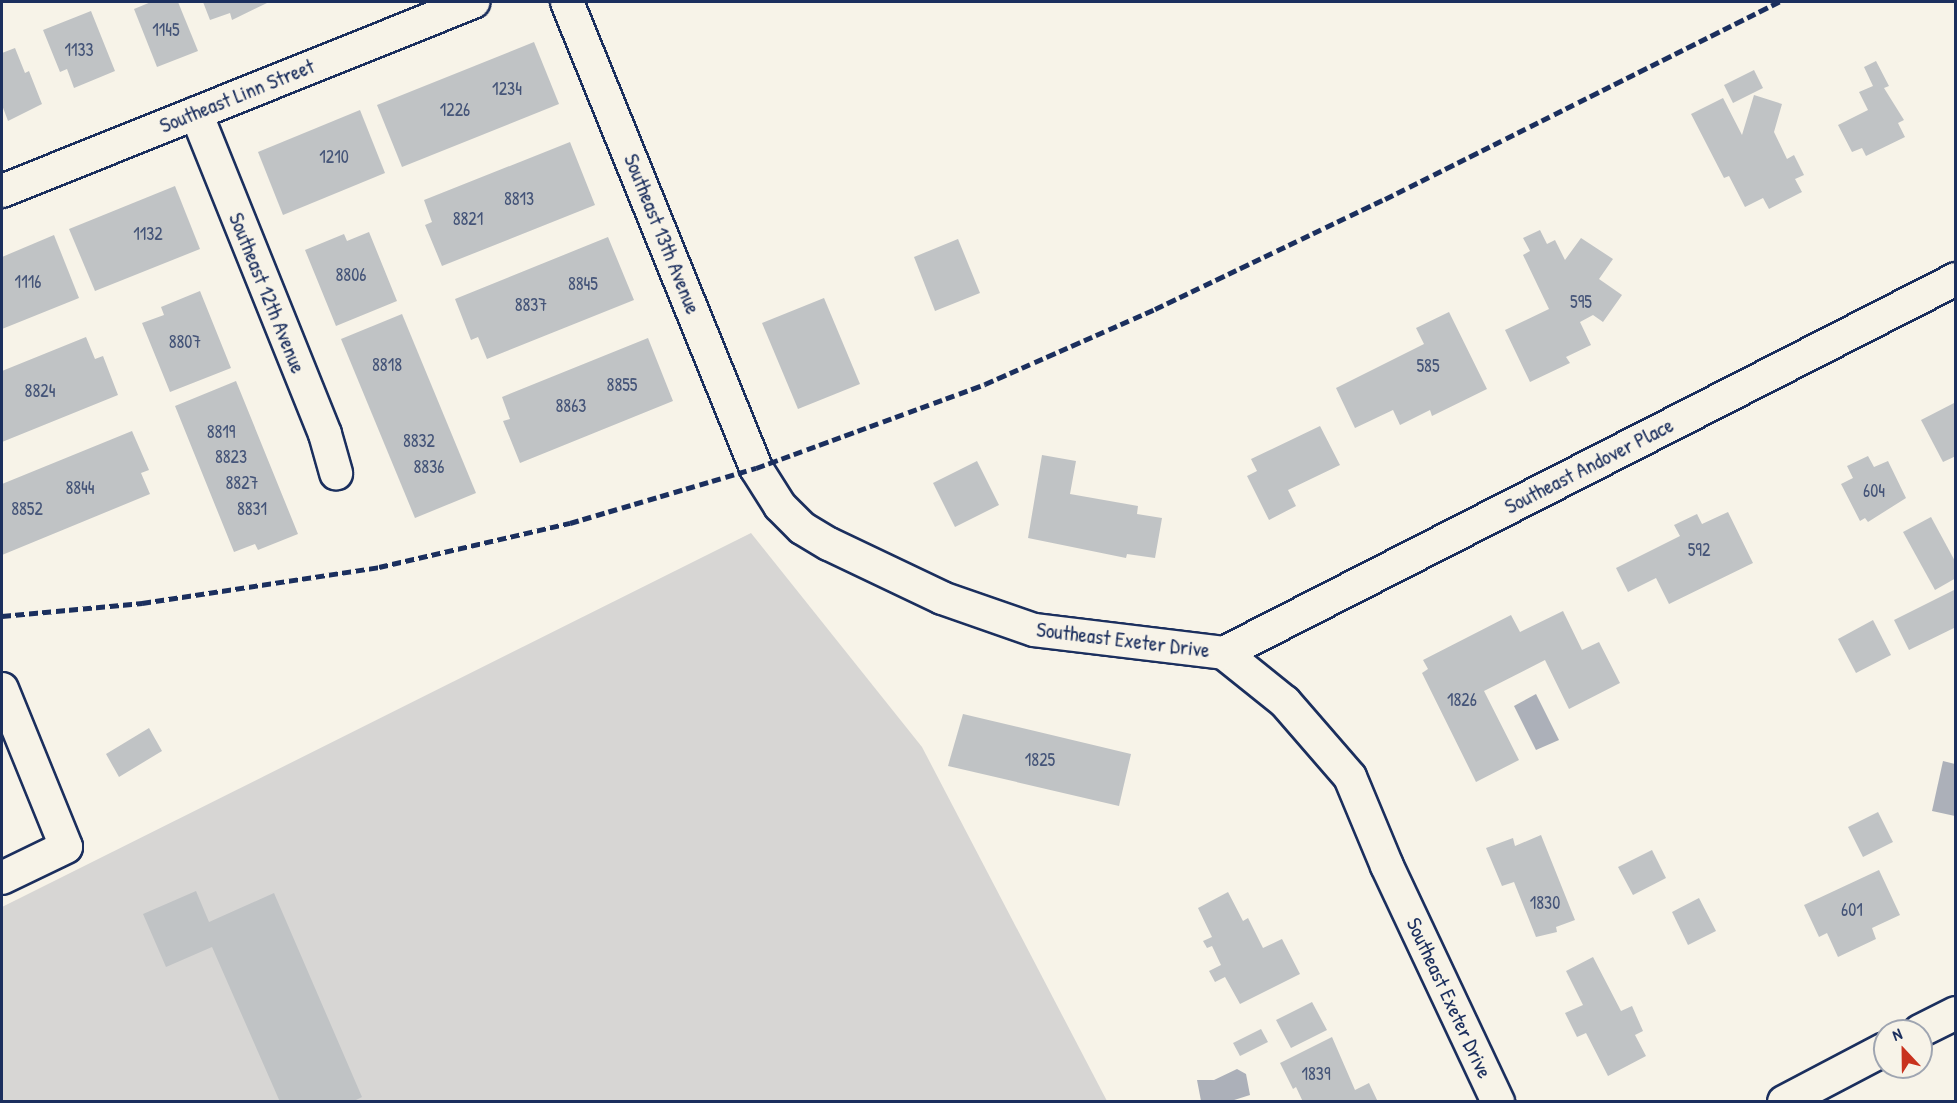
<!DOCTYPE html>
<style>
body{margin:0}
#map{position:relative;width:1957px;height:1103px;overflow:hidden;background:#f7f3e8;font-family:"Patrick Hand",sans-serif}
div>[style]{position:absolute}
.green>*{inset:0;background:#d7d6d4}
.water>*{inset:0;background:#acb0b9}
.building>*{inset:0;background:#c0c3c5}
.roads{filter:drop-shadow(2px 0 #1b2f5e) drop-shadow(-2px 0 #1b2f5e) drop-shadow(0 2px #1b2f5e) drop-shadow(0 -2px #1b2f5e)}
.street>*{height:32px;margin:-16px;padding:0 16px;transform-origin:16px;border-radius:16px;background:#f7f3e8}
.rail>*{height:4.5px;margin-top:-2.25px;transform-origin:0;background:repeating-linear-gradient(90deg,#1b2f5e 0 9px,transparent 0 13.5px)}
span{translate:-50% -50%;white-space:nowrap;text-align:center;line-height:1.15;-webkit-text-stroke:4.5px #f7f3e8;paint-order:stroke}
.number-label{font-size:18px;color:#445478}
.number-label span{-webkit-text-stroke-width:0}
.street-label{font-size:21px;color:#1b2f5e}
.frame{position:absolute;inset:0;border:3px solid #1b2f5e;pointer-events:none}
.north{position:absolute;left:1873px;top:1019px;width:60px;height:60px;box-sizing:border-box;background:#f7f3e8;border:2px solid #9fa5b1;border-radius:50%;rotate:338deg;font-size:16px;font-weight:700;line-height:24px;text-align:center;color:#1b2f5e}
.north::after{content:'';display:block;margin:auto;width:21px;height:27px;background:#c8321e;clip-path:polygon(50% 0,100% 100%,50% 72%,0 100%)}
</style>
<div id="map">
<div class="green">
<div style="clip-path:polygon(751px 533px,922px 747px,1107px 1101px,2px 1102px,2px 907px)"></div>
</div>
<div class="water">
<div style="clip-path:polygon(1536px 694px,1559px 740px,1536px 750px,1514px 706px)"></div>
<div style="clip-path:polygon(1943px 761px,1955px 764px,1955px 816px,1932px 811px)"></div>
<div style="clip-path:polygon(1237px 1069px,1246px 1074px,1250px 1095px,1231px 1101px,1201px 1101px,1197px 1080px,1214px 1080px)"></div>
</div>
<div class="building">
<div style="clip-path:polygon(151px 2px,178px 2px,198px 51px,157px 67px,134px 9px)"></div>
<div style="clip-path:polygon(203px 2px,267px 2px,267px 3px,232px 20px,230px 13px,210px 20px)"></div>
<div style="clip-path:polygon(91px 11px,115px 71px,74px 88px,67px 69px,60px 72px,43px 30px)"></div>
<div style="clip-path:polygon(534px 42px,559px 104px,402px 167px,377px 105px)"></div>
<div style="clip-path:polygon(15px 48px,25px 73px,29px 71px,42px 104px,8px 121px,2px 105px,2px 53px)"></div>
<div style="clip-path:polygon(1876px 61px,1889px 86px,1884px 88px,1904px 120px,1898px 123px,1905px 137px,1866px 156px,1862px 148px,1852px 152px,1838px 125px,1868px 110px,1859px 92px,1873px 86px,1864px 67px)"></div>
<div style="clip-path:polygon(1754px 70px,1763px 88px,1733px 103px,1724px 85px)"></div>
<div style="clip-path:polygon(1754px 95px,1782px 104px,1774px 132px,1787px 159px,1794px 155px,1804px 175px,1795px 179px,1802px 192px,1769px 209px,1763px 198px,1745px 207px,1729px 176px,1724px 178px,1691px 114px,1723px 98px,1742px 135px)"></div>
<div style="clip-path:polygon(360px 110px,385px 173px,283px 215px,258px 152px)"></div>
<div style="clip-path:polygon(570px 142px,595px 205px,442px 266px,425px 225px,432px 222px,424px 200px)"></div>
<div style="clip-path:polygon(175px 186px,200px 249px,95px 291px,69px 229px)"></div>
<div style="clip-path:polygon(1540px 230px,1547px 244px,1555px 240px,1565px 260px,1581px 238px,1613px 259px,1599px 279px,1622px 295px,1603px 322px,1593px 315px,1580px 322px,1591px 345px,1566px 357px,1570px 363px,1530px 382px,1505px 330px,1549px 309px,1523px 255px,1530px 251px,1523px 238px)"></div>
<div style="clip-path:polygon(369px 232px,397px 301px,336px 326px,305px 250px,344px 234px,347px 241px)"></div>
<div style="clip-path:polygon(54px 235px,79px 298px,2px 329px,2px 257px)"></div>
<div style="clip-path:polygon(608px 237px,634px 300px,487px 359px,478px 337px,471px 340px,455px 299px)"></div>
<div style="clip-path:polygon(958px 239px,980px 293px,935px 311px,914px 257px)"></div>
<div style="clip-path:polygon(200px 291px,231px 368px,170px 392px,142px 323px,164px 315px,161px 307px)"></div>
<div style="clip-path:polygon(824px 298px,860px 384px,798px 409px,762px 323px)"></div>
<div style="clip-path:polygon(1449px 312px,1487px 389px,1432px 416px,1430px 410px,1400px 425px,1393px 410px,1355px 428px,1336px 388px,1424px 344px,1416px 328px)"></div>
<div style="clip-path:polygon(402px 314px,476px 493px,415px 518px,341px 339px)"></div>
<div style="clip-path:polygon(86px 337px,95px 359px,103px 356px,118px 395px,2px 442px,2px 371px)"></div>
<div style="clip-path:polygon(648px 338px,673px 401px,520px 463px,503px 421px,510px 419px,502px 397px)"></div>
<div style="clip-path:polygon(236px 381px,298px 534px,258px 550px,255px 544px,234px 552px,175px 406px)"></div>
<div style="clip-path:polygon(1956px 402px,1956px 456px,1943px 462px,1921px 420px)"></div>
<div style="clip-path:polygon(1320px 426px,1340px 465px,1288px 490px,1296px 506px,1269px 520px,1247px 476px,1257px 471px,1251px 459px)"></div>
<div style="clip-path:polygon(132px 431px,149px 470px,141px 473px,150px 494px,2px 555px,2px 484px)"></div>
<div style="clip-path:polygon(1042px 455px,1076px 461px,1070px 494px,1138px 506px,1137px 514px,1162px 518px,1155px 558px,1127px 554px,1126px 558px,1028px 538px)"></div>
<div style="clip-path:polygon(1868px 456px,1874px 467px,1888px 461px,1906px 498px,1868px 522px,1865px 518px,1860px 521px,1841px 484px,1853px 478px,1847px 466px)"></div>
<div style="clip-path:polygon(977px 461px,999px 505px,955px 527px,933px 483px)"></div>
<div style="clip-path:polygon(1728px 512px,1753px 563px,1669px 604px,1656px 578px,1628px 592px,1616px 568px,1680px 536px,1674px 525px,1697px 514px,1702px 524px)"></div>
<div style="clip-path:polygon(1931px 517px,1956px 563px,1956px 578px,1935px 590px,1903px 532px)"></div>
<div style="clip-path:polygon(1956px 589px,1956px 627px,1909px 650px,1894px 620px)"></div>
<div style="clip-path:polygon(1563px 611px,1582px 650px,1599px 642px,1620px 683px,1569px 709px,1545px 660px,1484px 691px,1519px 760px,1476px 782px,1422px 673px,1428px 669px,1423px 660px,1511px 615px,1520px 632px)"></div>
<div style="clip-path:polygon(1873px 620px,1891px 655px,1856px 673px,1838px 639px)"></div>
<div style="clip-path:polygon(963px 714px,1131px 754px,1119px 806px,948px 766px)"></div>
<div style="clip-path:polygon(149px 728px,162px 751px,119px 777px,106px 754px)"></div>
<div style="clip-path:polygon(1878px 812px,1893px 842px,1863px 857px,1848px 827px)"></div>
<div style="clip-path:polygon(1541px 835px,1575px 920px,1556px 927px,1557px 932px,1536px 937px,1514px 882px,1502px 886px,1486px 848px,1513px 838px,1515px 846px)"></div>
<div style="clip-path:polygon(1652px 850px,1666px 878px,1633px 895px,1618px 867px)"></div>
<div style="clip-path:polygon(1879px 870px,1900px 915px,1872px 928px,1876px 939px,1838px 957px,1827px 933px,1819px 937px,1804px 905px)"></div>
<div style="clip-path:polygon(196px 891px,209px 922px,274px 893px,362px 1097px,352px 1102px,280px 1102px,212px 947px,166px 967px,143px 914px)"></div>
<div style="clip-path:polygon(1228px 892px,1243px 921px,1248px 918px,1263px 948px,1282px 939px,1300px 974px,1240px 1004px,1225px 977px,1215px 982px,1209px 971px,1221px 965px,1212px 946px,1207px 948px,1203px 941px,1212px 937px,1198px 908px)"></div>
<div style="clip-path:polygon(1699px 898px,1716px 931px,1688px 945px,1672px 912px)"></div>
<div style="clip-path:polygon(1593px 957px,1621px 1011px,1632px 1006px,1643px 1031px,1635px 1035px,1646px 1056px,1608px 1076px,1586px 1033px,1577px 1037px,1565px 1013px,1583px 1005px,1566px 971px)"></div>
<div style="clip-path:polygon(1312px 1002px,1327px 1030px,1291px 1048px,1276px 1020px)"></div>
<div style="clip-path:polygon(1261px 1029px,1268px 1042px,1240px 1056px,1233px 1043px)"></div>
<div style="clip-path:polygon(1332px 1037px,1355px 1090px,1369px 1083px,1378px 1102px,1303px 1102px,1296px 1087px,1293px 1089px,1280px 1063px)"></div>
</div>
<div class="roads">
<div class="street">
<div style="left:567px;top:2px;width:503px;rotate:67.92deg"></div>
<div style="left:756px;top:468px;width:45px;rotate:57.7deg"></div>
<div style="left:780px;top:506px;width:31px;rotate:45deg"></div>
<div style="left:802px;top:528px;width:31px;rotate:31deg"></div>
<div style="left:829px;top:544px;width:125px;rotate:25.5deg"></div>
<div style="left:942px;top:598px;width:97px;rotate:19.2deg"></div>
<div style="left:1034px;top:630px;width:191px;rotate:6.9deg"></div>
<div style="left:1224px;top:653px;width:78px;rotate:38.8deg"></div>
<div style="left:1285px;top:702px;width:99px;rotate:49.1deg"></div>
<div style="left:1350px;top:777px;width:96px;rotate:67.4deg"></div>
<div style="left:1387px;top:866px;width:261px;rotate:64.8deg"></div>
<div style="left:196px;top:113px;width:346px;rotate:68.1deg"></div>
<div style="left:325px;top:434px;width:41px;rotate:74.2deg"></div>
<div style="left:2px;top:191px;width:508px;rotate:-21.86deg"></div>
<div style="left:1224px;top:653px;width:822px;rotate:-27.06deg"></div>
<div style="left:2px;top:689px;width:170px;rotate:67.9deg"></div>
<div style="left:66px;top:847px;width:71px;rotate:154.2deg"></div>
<div style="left:1920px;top:1031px;width:40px;rotate:-26.6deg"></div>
<div style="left:1784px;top:1102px;width:114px;rotate:-27.7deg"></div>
</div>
</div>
<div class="rail">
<div style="left:2px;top:616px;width:141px;rotate:-5.3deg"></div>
<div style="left:142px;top:603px;width:240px;rotate:-8.6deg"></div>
<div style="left:379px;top:567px;width:196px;rotate:-13deg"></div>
<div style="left:570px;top:523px;width:194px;rotate:-16.5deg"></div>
<div style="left:756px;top:468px;width:244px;rotate:-20.1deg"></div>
<div style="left:985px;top:384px;width:186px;rotate:-23.8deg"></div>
<div style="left:1155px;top:309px;width:255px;rotate:-25.6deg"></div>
<div style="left:1385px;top:199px;width:441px;rotate:-26.6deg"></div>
</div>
<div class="number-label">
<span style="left:166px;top:30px">1145</span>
<span style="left:79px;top:50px">1133</span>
<span style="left:507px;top:89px">1234</span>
<span style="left:455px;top:110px">1226</span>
<span style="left:334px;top:157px">1210</span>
<span style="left:519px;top:199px">8813</span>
<span style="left:468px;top:219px">8821</span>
<span style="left:148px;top:234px">1132</span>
<span style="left:351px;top:275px">8806</span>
<span style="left:28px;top:282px">1116</span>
<span style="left:583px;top:284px">8845</span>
<span style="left:1581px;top:302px">595</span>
<span style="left:531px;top:305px">8837</span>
<span style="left:185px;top:342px">8807</span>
<span style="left:387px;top:365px">8818</span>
<span style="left:1428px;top:366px">585</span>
<span style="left:622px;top:385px">8855</span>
<span style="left:40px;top:391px">8824</span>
<span style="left:571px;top:406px">8863</span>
<span style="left:221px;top:432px">8819</span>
<span style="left:419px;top:441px">8832</span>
<span style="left:231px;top:457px">8823</span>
<span style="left:429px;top:467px">8836</span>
<span style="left:242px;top:483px">8827</span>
<span style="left:80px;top:488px">8844</span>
<span style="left:1874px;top:491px">604</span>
<span style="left:27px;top:509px">8852</span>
<span style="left:252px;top:509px">8831</span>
<span style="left:1699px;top:550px">592</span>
<span style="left:1462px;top:700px">1826</span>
<span style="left:1040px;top:760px">1825</span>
<span style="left:1545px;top:903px">1830</span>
<span style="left:1852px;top:910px">601</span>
<span style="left:1316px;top:1074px">1839</span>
</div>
<div class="street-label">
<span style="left:237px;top:96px;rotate:-22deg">Southeast Linn Street</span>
<span style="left:662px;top:234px;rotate:68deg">Southeast 13th Avenue</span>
<span style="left:267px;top:293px;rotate:68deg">Southeast 12th Avenue</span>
<span style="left:1589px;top:466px;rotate:-27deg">Southeast Andover Place</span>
<span style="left:1123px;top:640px;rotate:7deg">Southeast Exeter Drive</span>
<span style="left:1449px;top:998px;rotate:65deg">Southeast Exeter Drive</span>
</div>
<div class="frame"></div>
<div class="north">N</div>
</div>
